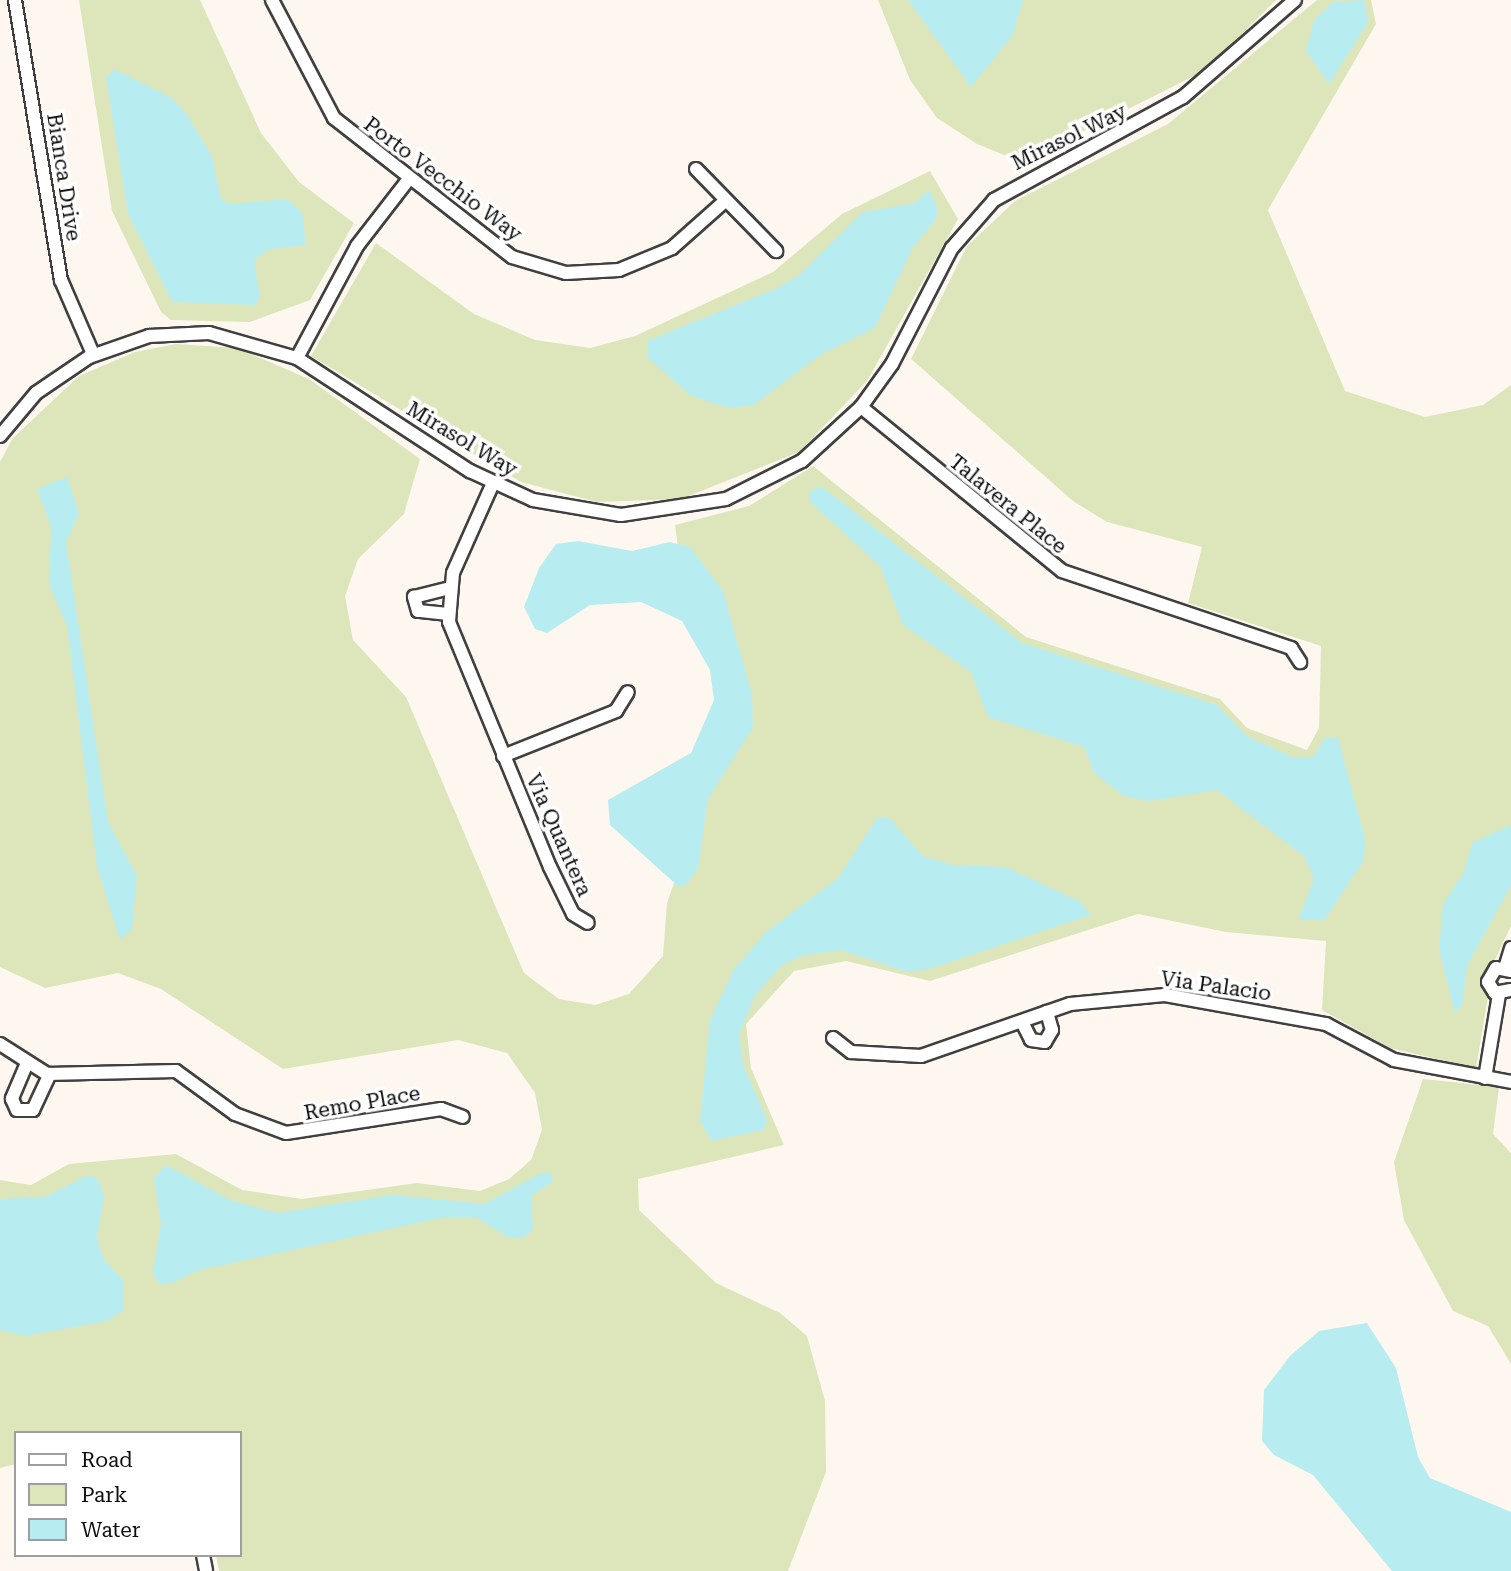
<!DOCTYPE html>
<style>
body{margin:0}
#map{position:relative;width:1511px;height:1571px;overflow:hidden;background:#fef7ef;font-family:"Roboto Serif",serif}
div>[style]{position:absolute}
.green>*{inset:0;background:#dde6bb}
.water>*{inset:0;background:#b7ecf1}
.roads{filter:drop-shadow(2px 0 #404040) drop-shadow(-2px 0 #404040) drop-shadow(0 2px #404040) drop-shadow(0 -2px #404040)}
.minor>*{height:12px;margin:-6px;padding:0 6px;transform-origin:6px;border-radius:6px;background:#fff}
span{translate:-50% -50%;white-space:nowrap;text-align:center;line-height:1.15;-webkit-text-stroke:7px #fff;paint-order:stroke}
.street-label{font-size:21px;color:#0d0d0d}
.legend{position:absolute;left:14px;top:1431px;width:228px;height:126px;box-sizing:border-box;background:#fff;border:2px solid #9e9e9e;margin:0;padding:9px 12px;list-style:none;font-size:21px;color:#0d0d0d}
.legend li{display:flex;align-items:center;gap:14px;height:35px}
.legend b{width:35px;border:2px solid #9e9e9e}
</style>
<div id="map">
<div class="green">
<div style="clip-path:polygon(79px 0,200px 0,261px 133px,299px 182px,354px 223px,310px 300px,250px 322px,171px 320px,161px 312px,112px 211px)"></div>
<div style="clip-path:polygon(878px 0,1276px 0,1204px 71px,1022px 162px,977px 144px,937px 118px,910px 80px)"></div>
<div style="clip-path:polygon(1317px 0,1371px 0,1376px 24px,1268px 210px,1345px 391px,1425px 417px,1483px 405px,1511px 385px,1511px 926px,1494px 962px,1476px 1068px,1390px 1048px,1322px 1010px,1326px 941px,1226px 932px,1138px 914px,930px 981px,846px 961px,794px 971px,746px 1024px,751px 1068px,784px 1145px,638px 1179px,639px 1210px,716px 1283px,780px 1313px,807px 1336px,825px 1401px,826px 1472px,788px 1571px,219px 1571px,216px 1555px,240px 1555px,240px 1433px,16px 1433px,16px 1464px,0 1468px,0 1180px,31px 1185px,69px 1164px,176px 1154px,242px 1190px,302px 1199px,417px 1183px,480px 1191px,509px 1179px,531px 1160px,542px 1130px,535px 1093px,507px 1053px,458px 1040px,283px 1069px,161px 989px,118px 973px,45px 988px,0 967px,0 462px,12px 439px,79px 376px,135px 352px,176px 344px,237px 348px,309px 379px,420px 459px,404px 514px,358px 559px,345px 596px,353px 640px,406px 697px,524px 973px,559px 999px,595px 1005px,629px 994px,663px 956px,667px 903px,724px 741px,719px 650px,681px 570px,675px 525px,749px 506px,813px 466px,1026px 637px,1220px 699px,1247px 728px,1307px 750px,1319px 728px,1321px 646px,1188px 603px,1202px 547px,1107px 522px,1073px 501px,911px 359px,967px 246px,1015px 201px,1168px 124px)"></div>
<div style="clip-path:polygon(930px 171px,958px 219px,867px 381px,799px 452px,681px 499px,597px 502px,521px 482px,311px 356px,376px 243px,474px 314px,535px 340px,590px 348px,635px 336px,773px 272px,842px 214px)"></div>
<div style="clip-path:polygon(1423px 1079px,1499px 1087px,1493px 1134px,1511px 1153px,1511px 1364px,1488px 1326px,1453px 1311px,1404px 1220px,1394px 1162px)"></div>
</div>
<div class="water">
<div style="clip-path:polygon(908px 0,1023px 0,1013px 35px,971px 87px)"></div>
<div style="clip-path:polygon(1364px 0,1368px 22px,1329px 84px,1306px 51px,1314px 20px,1333px 2px)"></div>
<div style="clip-path:polygon(114px 69px,172px 98px,188px 116px,212px 157px,221px 199px,230px 204px,287px 199px,302px 212px,306px 245px,270px 249px,254px 260px,260px 297px,255px 305px,172px 302px,128px 214px,106px 78px)"></div>
<div style="clip-path:polygon(929px 190px,938px 209px,935px 221px,913px 247px,875px 328px,820px 355px,754px 405px,728px 408px,690px 395px,648px 358px,647px 341px,775px 289px,798px 276px,863px 212px,915px 203px)"></div>
<div style="clip-path:polygon(67px 477px,79px 513px,66px 542px,108px 822px,137px 876px,132px 929px,120px 940px,97px 867px,67px 626px,49px 585px,51px 527px,37px 489px)"></div>
<div style="clip-path:polygon(821px 486px,1022px 643px,1217px 705px,1247px 736px,1294px 758px,1313px 757px,1325px 738px,1338px 738px,1365px 839px,1364px 860px,1325px 919px,1298px 920px,1314px 879px,1305px 857px,1217px 790px,1150px 801px,1124px 796px,1094px 773px,1084px 747px,988px 717px,971px 672px,903px 625px,880px 566px,809px 501px,810px 491px)"></div>
<div style="clip-path:polygon(578px 541px,632px 551px,670px 542px,690px 547px,723px 591px,752px 695px,753px 727px,708px 799px,698px 868px,686px 885px,679px 887px,610px 825px,608px 800px,691px 753px,714px 700px,710px 670px,682px 621px,641px 602px,590px 605px,547px 633px,535px 629px,524px 607px,539px 568px,556px 544px)"></div>
<div style="clip-path:polygon(888px 817px,923px 856px,953px 865px,1006px 867px,1081px 902px,1091px 915px,925px 970px,904px 971px,841px 950px,800px 956px,781px 966px,755px 995px,739px 1035px,743px 1065px,767px 1120px,764px 1130px,711px 1141px,700px 1120px,710px 1020px,734px 969px,766px 932px,838px 878px,877px 818px)"></div>
<div style="clip-path:polygon(1511px 825px,1511px 885px,1467px 966px,1463px 1002px,1455px 1014px,1439px 950px,1443px 904px,1464px 872px,1472px 843px)"></div>
<div style="clip-path:polygon(166px 1165px,230px 1200px,277px 1213px,393px 1195px,485px 1204px,539px 1174px,549px 1172px,554px 1181px,531px 1196px,533px 1230px,522px 1238px,509px 1238px,476px 1217px,445px 1217px,199px 1270px,169px 1284px,158px 1283px,153px 1272px,161px 1224px,154px 1178px)"></div>
<div style="clip-path:polygon(86px 1176px,97px 1177px,104px 1195px,97px 1239px,104px 1260px,124px 1281px,124px 1310px,107px 1321px,25px 1336px,0 1330px,0 1199px,45px 1197px)"></div>
<div style="clip-path:polygon(1367px 1323px,1396px 1368px,1418px 1457px,1430px 1478px,1511px 1512px,1511px 1571px,1392px 1571px,1313px 1475px,1274px 1455px,1262px 1441px,1264px 1390px,1290px 1356px,1319px 1331px)"></div>
</div>
<div class="roads">
<div class="minor">
<div style="left:15px;top:0;width:284px;rotate:80.7deg"></div>
<div style="left:61px;top:280px;width:81px;rotate:66.6deg"></div>
<div style="left:272px;top:0;width:133px;rotate:62.3deg"></div>
<div style="left:334px;top:118px;width:226px;rotate:38deg"></div>
<div style="left:512px;top:257px;width:56px;rotate:16.5deg"></div>
<div style="left:566px;top:273px;width:53px;rotate:-3.2deg"></div>
<div style="left:619px;top:270px;width:57px;rotate:-22.5deg"></div>
<div style="left:672px;top:248px;width:72px;rotate:-41.6deg"></div>
<div style="left:696px;top:169px;width:115px;rotate:45.7deg"></div>
<div style="left:297px;top:358px;width:127px;rotate:-61.8deg"></div>
<div style="left:357px;top:246px;width:83px;rotate:-52.3deg"></div>
<div style="left:861px;top:407px;width:259px;rotate:39.2deg"></div>
<div style="left:1062px;top:571px;width:242px;rotate:18.6deg"></div>
<div style="left:1291px;top:648px;width:17px;rotate:57deg"></div>
<div style="left:0;top:436px;width:56px;rotate:-50.1deg"></div>
<div style="left:36px;top:393px;width:64px;rotate:-34.2deg"></div>
<div style="left:89px;top:357px;width:64px;rotate:-19.3deg"></div>
<div style="left:149px;top:336px;width:60px;rotate:-2.9deg"></div>
<div style="left:209px;top:333px;width:91px;rotate:15.9deg"></div>
<div style="left:297px;top:358px;width:207px;rotate:33.2deg"></div>
<div style="left:470px;top:471px;width:69px;rotate:24.7deg"></div>
<div style="left:533px;top:500px;width:89px;rotate:9.7deg"></div>
<div style="left:621px;top:515px;width:106px;rotate:-8.7deg"></div>
<div style="left:726px;top:499px;width:85px;rotate:-26.6deg"></div>
<div style="left:802px;top:461px;width:80px;rotate:-42.5deg"></div>
<div style="left:861px;top:407px;width:53px;rotate:-54.2deg"></div>
<div style="left:892px;top:364px;width:131px;rotate:-62.7deg"></div>
<div style="left:952px;top:248px;width:64px;rotate:-48.8deg"></div>
<div style="left:994px;top:200px;width:215px;rotate:-28.6deg"></div>
<div style="left:1183px;top:97px;width:148px;rotate:-40.9deg"></div>
<div style="left:493px;top:483px;width:98px;rotate:114deg"></div>
<div style="left:453px;top:573px;width:49px;rotate:94.7deg"></div>
<div style="left:449px;top:622px;width:265px;rotate:67.6deg"></div>
<div style="left:550px;top:867px;width:52px;rotate:63.9deg"></div>
<div style="left:573px;top:914px;width:17px;rotate:31deg"></div>
<div style="left:448px;top:614px;width:30px;rotate:-174deg"></div>
<div style="left:418px;top:611px;width:15px;rotate:-106deg"></div>
<div style="left:414px;top:597px;width:36px;rotate:-14deg"></div>
<div style="left:503px;top:756px;width:122px;rotate:-21.7deg"></div>
<div style="left:616px;top:711px;width:22px;rotate:-58deg"></div>
<div style="left:1505px;top:968px;width:21px;rotate:-73deg"></div>
<div style="left:1511px;top:971px;width:15px;rotate:-169deg"></div>
<div style="left:1496px;top:968px;width:16px;rotate:120deg"></div>
<div style="left:1488px;top:982px;width:13px;rotate:58deg"></div>
<div style="left:1495px;top:993px;width:16px;rotate:-11deg"></div>
<div style="left:1022px;top:1022px;width:20px;rotate:63deg"></div>
<div style="left:1031px;top:1040px;width:14px;rotate:8deg"></div>
<div style="left:1045px;top:1042px;width:14px;rotate:-60deg"></div>
<div style="left:1052px;top:1030px;width:19px;rotate:-106deg"></div>
<div style="left:833px;top:1038px;width:23px;rotate:38deg"></div>
<div style="left:851px;top:1052px;width:70px;rotate:3.3deg"></div>
<div style="left:921px;top:1056px;width:158px;rotate:-19.2deg"></div>
<div style="left:1070px;top:1004px;width:95px;rotate:-5.4deg"></div>
<div style="left:1165px;top:995px;width:164px;rotate:10.2deg"></div>
<div style="left:1326px;top:1024px;width:77px;rotate:27.9deg"></div>
<div style="left:1394px;top:1060px;width:119px;rotate:10.6deg"></div>
<div style="left:0;top:1044px;width:56px;rotate:32.6deg"></div>
<div style="left:47px;top:1074px;width:129px;rotate:-1.3deg"></div>
<div style="left:176px;top:1071px;width:73px;rotate:36.1deg"></div>
<div style="left:235px;top:1114px;width:54px;rotate:20.4deg"></div>
<div style="left:286px;top:1133px;width:157px;rotate:-8.8deg"></div>
<div style="left:441px;top:1109px;width:23px;rotate:20deg"></div>
<div style="left:27px;top:1063px;width:39px;rotate:113deg"></div>
<div style="left:12px;top:1099px;width:12px;rotate:66deg"></div>
<div style="left:17px;top:1110px;width:16px"></div>
<div style="left:33px;top:1110px;width:40px;rotate:-65deg"></div>
<div style="left:1485px;top:1078px;width:85px;rotate:-80.5deg"></div>
<div style="left:203px;top:1555px;width:16px;rotate:79deg"></div>
</div>
</div>
<div class="street-label">
<span style="left:1069px;top:137px;rotate:-26deg">Mirasol Way</span>
<span style="left:64px;top:177px;rotate:81deg">Bianca Drive</span>
<span style="left:443px;top:179px;rotate:37deg">Porto Vecchio Way</span>
<span style="left:462px;top:439px;rotate:31deg">Mirasol Way</span>
<span style="left:1008px;top:504px;rotate:39deg">Talavera Place</span>
<span style="left:559px;top:835px;rotate:66deg">Via Quantera</span>
<span style="left:1216px;top:986px;rotate:8deg">Via Palacio</span>
<span style="left:362px;top:1103px;rotate:-10deg">Remo Place</span>
</div>
<ul class="legend">
<li><b style="height:9px;background:#fff"></b>Road</li>
<li><b style="height:19px;background:#dde6bb"></b>Park</li>
<li><b style="height:19px;background:#b7ecf1"></b>Water</li>
</ul>
</div>
